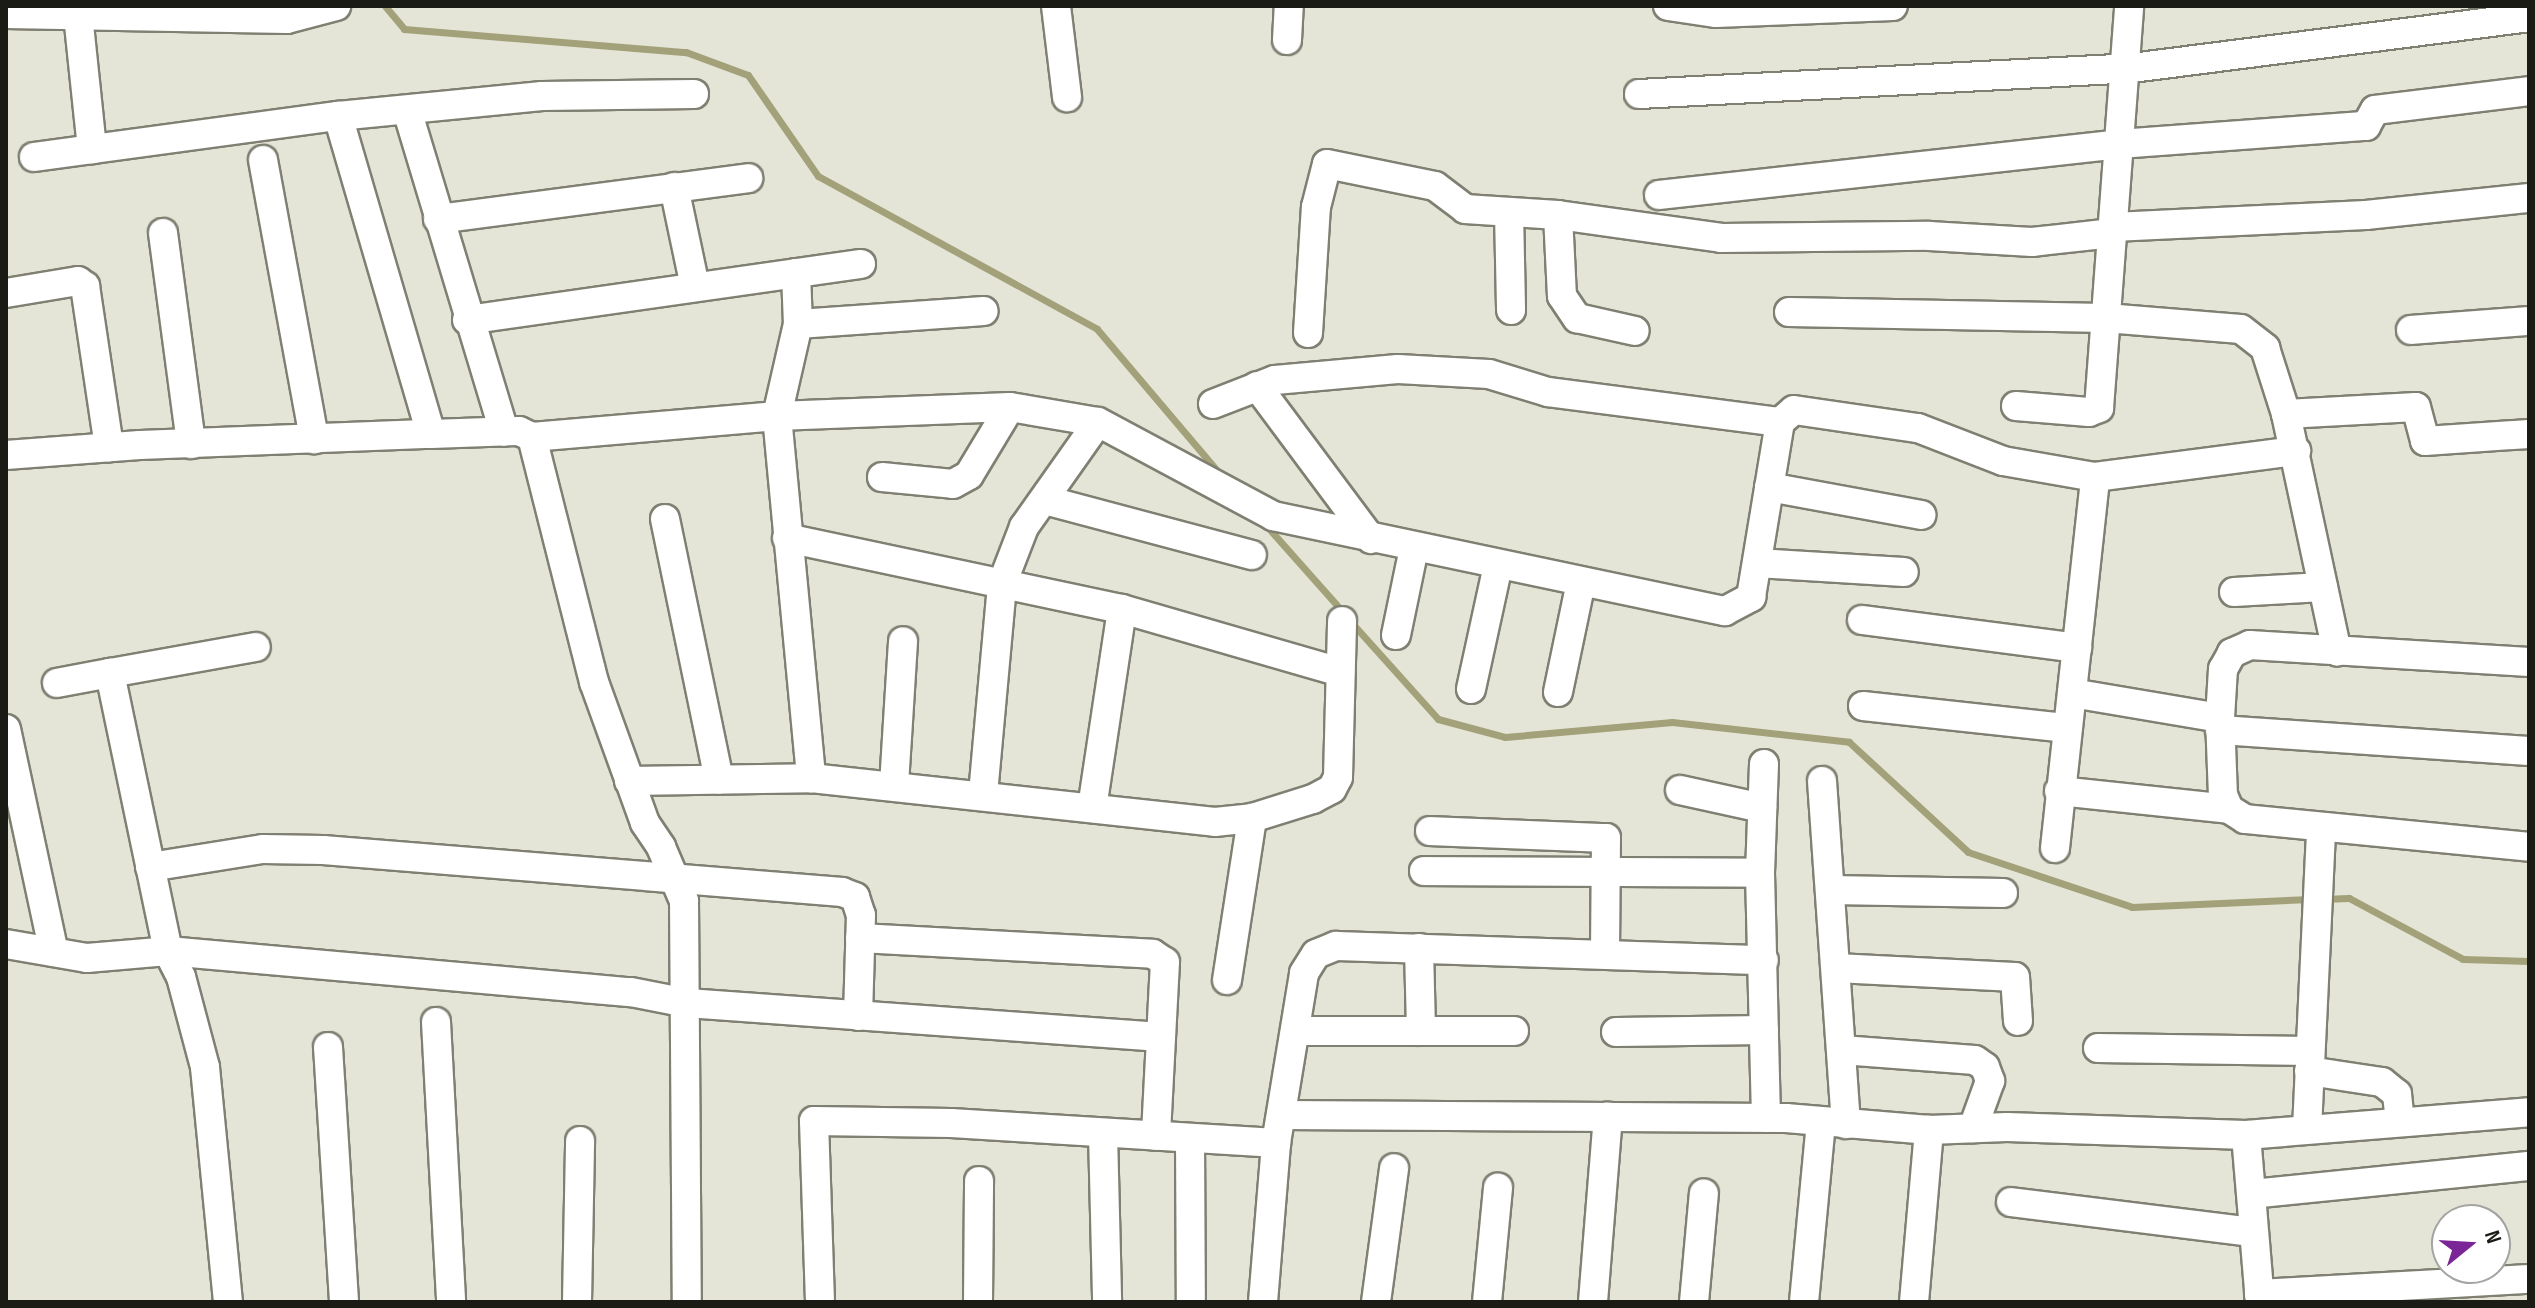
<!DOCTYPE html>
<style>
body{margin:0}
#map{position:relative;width:2535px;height:1308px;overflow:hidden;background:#e5e5d7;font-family:"Sofia Sans Condensed",sans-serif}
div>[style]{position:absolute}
.stream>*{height:7px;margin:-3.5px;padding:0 3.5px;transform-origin:3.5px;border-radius:3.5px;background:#a2a179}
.roads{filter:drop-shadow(2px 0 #7f7f72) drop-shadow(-2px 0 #7f7f72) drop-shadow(0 2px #7f7f72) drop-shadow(0 -2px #7f7f72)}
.minor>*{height:28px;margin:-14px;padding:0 14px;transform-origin:14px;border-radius:14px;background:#fff}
span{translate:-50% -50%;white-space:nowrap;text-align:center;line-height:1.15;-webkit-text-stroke:8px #fff;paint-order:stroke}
.frame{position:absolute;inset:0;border:8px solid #1b1b16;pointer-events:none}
.north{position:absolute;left:2431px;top:1204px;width:80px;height:80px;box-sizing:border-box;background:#fff;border:2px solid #a4a4a2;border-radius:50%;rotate:72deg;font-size:22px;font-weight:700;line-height:32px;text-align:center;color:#1b1b16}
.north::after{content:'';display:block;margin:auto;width:28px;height:36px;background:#7b2696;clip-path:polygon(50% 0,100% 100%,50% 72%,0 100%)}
</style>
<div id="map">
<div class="stream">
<div style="left:385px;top:6px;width:30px;rotate:50deg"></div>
<div style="left:404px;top:29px;width:283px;rotate:4.7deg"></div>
<div style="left:686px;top:52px;width:66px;rotate:20.4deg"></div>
<div style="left:748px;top:75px;width:123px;rotate:55.3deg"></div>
<div style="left:818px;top:176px;width:318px;rotate:28.7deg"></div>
<div style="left:1097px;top:329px;width:192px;rotate:49.7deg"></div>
<div style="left:1264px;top:523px;width:119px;rotate:48.4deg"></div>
<div style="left:1351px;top:622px;width:130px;rotate:48.1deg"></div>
<div style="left:1438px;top:719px;width:69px;rotate:15deg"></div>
<div style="left:1505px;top:737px;width:168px;rotate:-5.1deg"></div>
<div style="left:1672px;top:722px;width:178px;rotate:6.4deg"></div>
<div style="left:1849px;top:742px;width:162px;rotate:42.7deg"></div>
<div style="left:1968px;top:852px;width:173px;rotate:18.5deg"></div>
<div style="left:2132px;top:907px;width:178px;rotate:-2.6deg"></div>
<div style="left:2323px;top:899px;width:26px;rotate:-2deg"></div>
<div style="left:2349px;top:898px;width:129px;rotate:28.2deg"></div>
<div style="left:2463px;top:959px;width:66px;rotate:1.7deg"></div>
</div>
<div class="roads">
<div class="minor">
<div style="left:1056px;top:6px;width:92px;rotate:83.1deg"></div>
<div style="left:1668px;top:6px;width:49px;rotate:8.3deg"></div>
<div style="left:1716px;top:13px;width:177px;rotate:-2.3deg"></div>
<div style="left:6px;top:14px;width:281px;rotate:1deg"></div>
<div style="left:287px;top:19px;width:51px;rotate:-14.9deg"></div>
<div style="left:78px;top:15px;width:135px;rotate:84deg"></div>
<div style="left:1287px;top:40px;width:34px;rotate:-87deg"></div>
<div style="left:1639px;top:94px;width:486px;rotate:-3deg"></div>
<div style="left:2124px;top:69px;width:408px;rotate:-7.3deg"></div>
<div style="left:407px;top:110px;width:336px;rotate:73.2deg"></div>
<div style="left:338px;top:116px;width:331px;rotate:73.7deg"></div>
<div style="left:34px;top:157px;width:307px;rotate:-7.7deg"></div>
<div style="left:338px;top:116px;width:205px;rotate:-5.6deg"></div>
<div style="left:542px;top:96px;width:152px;rotate:-0.8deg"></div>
<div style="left:263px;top:160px;width:284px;rotate:79.6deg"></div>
<div style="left:674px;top:187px;width:102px;rotate:78.1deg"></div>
<div style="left:1659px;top:195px;width:463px;rotate:-6.3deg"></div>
<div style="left:2119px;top:144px;width:248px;rotate:-4.2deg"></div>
<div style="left:2366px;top:126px;width:18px;rotate:-61deg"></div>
<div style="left:2375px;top:110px;width:155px;rotate:-7deg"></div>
<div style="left:1509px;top:212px;width:98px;rotate:88.8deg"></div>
<div style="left:1558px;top:215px;width:81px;rotate:87.2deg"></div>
<div style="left:1562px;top:296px;width:27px;rotate:56deg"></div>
<div style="left:1577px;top:318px;width:59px;rotate:12.6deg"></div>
<div style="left:438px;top:219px;width:313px;rotate:-7.5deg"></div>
<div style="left:2113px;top:227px;width:253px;rotate:-2.7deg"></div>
<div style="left:2366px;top:215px;width:164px;rotate:-6deg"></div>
<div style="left:163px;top:233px;width:213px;rotate:82.4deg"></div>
<div style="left:796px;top:273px;width:51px;rotate:87.8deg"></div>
<div style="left:798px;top:324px;width:94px;rotate:102.9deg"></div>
<div style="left:777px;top:416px;width:364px;rotate:84.6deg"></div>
<div style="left:6px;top:293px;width:73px;rotate:-9.5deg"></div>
<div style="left:78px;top:281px;width:9px;rotate:36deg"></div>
<div style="left:85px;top:286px;width:163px;rotate:81.5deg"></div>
<div style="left:1789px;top:312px;width:317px;rotate:1.1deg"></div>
<div style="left:2106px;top:318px;width:135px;rotate:4.7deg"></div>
<div style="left:2241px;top:329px;width:31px;rotate:38deg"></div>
<div style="left:2265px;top:348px;width:69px;rotate:72.3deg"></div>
<div style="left:2286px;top:414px;width:243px;rotate:77.9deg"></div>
<div style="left:467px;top:320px;width:398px;rotate:-8.1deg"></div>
<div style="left:798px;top:324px;width:186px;rotate:-4deg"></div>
<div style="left:2411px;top:330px;width:118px;rotate:-4.4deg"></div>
<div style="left:1308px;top:333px;width:126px;rotate:-86.4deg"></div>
<div style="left:1316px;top:207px;width:44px;rotate:-75.7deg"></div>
<div style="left:1327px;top:164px;width:110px;rotate:11.5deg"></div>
<div style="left:1435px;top:186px;width:38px;rotate:37deg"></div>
<div style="left:1465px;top:209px;width:93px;rotate:3.7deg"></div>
<div style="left:1558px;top:215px;width:165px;rotate:8deg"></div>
<div style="left:1721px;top:238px;width:208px;rotate:-0.6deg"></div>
<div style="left:1929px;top:236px;width:103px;rotate:3.3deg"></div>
<div style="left:2032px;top:242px;width:81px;rotate:-6.4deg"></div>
<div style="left:1257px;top:386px;width:191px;rotate:53.3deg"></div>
<div style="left:1213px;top:404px;width:66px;rotate:-21.2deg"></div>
<div style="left:1275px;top:380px;width:123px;rotate:-5.1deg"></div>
<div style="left:1398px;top:369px;width:91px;rotate:3.1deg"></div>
<div style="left:1489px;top:374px;width:62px;rotate:17deg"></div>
<div style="left:1548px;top:392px;width:234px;rotate:7.4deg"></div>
<div style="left:2016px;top:406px;width:73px;rotate:4.7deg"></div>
<div style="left:2089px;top:412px;width:11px;rotate:-22deg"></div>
<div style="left:2099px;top:408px;width:403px;rotate:-85.7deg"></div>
<div style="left:2286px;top:414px;width:130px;rotate:-3.1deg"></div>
<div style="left:2416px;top:407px;width:35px;rotate:75deg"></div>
<div style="left:2425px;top:441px;width:104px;rotate:-3.9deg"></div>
<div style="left:532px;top:437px;width:246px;rotate:-4.9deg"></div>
<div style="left:777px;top:416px;width:233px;rotate:-2.2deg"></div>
<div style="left:1010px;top:407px;width:89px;rotate:9.7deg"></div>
<div style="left:1098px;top:422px;width:199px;rotate:28.2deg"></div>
<div style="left:1273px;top:516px;width:462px;rotate:11.9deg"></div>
<div style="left:1725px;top:611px;width:30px;rotate:-28deg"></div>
<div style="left:1751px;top:597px;width:177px;rotate:-80.6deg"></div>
<div style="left:1780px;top:422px;width:18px;rotate:-41deg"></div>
<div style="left:1794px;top:410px;width:125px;rotate:8.3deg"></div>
<div style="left:1918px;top:428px;width:91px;rotate:21.2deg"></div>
<div style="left:2003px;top:461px;width:93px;rotate:9.9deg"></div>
<div style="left:2095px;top:477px;width:203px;rotate:-7.4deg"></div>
<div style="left:6px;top:455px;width:134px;rotate:-4.3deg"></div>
<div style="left:140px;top:445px;width:291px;rotate:-2.2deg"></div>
<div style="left:431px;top:434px;width:88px;rotate:-2deg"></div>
<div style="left:519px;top:431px;width:14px;rotate:25deg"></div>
<div style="left:532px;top:437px;width:253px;rotate:75.8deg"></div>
<div style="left:594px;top:682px;width:150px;rotate:70.1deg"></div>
<div style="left:645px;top:823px;width:29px;rotate:56deg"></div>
<div style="left:661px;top:847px;width:59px;rotate:66.9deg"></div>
<div style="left:684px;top:901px;width:401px;rotate:89.6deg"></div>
<div style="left:882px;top:477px;width:71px;rotate:5.6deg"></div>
<div style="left:953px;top:484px;width:18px;rotate:-29deg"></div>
<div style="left:969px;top:475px;width:79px;rotate:-58.9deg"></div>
<div style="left:1769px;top:487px;width:155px;rotate:10.4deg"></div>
<div style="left:1045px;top:500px;width:214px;rotate:14.9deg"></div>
<div style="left:665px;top:519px;width:266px;rotate:78.3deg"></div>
<div style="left:787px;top:538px;width:342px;rotate:12deg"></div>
<div style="left:1122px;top:609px;width:227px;rotate:16.1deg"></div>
<div style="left:1757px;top:563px;width:147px;rotate:3.5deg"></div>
<div style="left:2234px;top:592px;width:89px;rotate:-3.2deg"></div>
<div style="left:1862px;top:620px;width:217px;rotate:7.4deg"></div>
<div style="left:1396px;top:635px;width:89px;rotate:-78.3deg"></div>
<div style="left:2529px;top:662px;width:280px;rotate:-176.5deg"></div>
<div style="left:2250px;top:645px;width:20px;rotate:156deg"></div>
<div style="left:2232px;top:653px;width:18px;rotate:119deg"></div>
<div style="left:2223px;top:669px;width:49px;rotate:93.5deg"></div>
<div style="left:2220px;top:718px;width:77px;rotate:87.8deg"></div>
<div style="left:2223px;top:795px;width:15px;rotate:67deg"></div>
<div style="left:2229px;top:809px;width:19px;rotate:32deg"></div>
<div style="left:2245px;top:819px;width:285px;rotate:5.6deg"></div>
<div style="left:57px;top:683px;width:54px;rotate:-10.7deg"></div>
<div style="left:1471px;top:689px;width:127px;rotate:-77.7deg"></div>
<div style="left:1558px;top:692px;width:112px;rotate:-78.2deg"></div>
<div style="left:2072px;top:693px;width:150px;rotate:9.6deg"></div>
<div style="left:1863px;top:706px;width:203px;rotate:6.2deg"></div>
<div style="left:6px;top:729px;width:228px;rotate:77.9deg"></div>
<div style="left:2220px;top:730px;width:310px;rotate:3.9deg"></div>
<div style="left:1764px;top:764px;width:109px;rotate:92.1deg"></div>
<div style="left:1760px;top:873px;width:245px;rotate:88.6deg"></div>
<div style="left:629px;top:781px;width:182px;rotate:-0.9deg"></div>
<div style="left:811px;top:778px;width:406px;rotate:6.2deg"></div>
<div style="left:1215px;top:822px;width:37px;rotate:-6deg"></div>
<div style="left:1252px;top:818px;width:64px;rotate:-17.3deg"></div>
<div style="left:1313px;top:799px;width:21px;rotate:-28deg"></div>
<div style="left:1332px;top:789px;width:13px;rotate:-63deg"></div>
<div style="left:1338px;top:777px;width:156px;rotate:-88.5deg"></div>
<div style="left:1822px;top:781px;width:344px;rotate:86deg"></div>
<div style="left:894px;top:785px;width:144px;rotate:-86.4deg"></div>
<div style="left:1680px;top:790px;width:84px;rotate:12.4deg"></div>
<div style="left:2059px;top:791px;width:171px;rotate:6deg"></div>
<div style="left:983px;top:794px;width:211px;rotate:-84.8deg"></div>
<div style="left:1002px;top:584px;width:61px;rotate:-68.9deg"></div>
<div style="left:1024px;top:527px;width:128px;rotate:-54.8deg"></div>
<div style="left:1092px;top:808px;width:201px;rotate:-81.4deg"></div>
<div style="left:1430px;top:831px;width:176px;rotate:2.3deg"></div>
<div style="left:1606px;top:838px;width:114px;rotate:90.5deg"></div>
<div style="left:2055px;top:848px;width:373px;rotate:-83.8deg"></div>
<div style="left:150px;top:867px;width:114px;rotate:-9.1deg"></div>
<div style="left:263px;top:849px;width:60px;rotate:1deg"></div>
<div style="left:323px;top:850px;width:521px;rotate:4.63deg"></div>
<div style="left:842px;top:892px;width:14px;rotate:21deg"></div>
<div style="left:855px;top:897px;width:19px;rotate:72deg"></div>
<div style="left:861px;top:915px;width:101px;rotate:91.7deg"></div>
<div style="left:1424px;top:871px;width:336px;rotate:0.3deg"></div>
<div style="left:1831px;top:890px;width:172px;rotate:1deg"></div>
<div style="left:860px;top:938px;width:293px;rotate:3.1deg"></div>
<div style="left:1153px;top:954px;width:14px;rotate:34deg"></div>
<div style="left:1165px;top:962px;width:174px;rotate:93deg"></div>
<div style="left:6px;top:944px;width:82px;rotate:9.8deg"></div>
<div style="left:87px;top:958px;width:81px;rotate:-4.9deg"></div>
<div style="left:168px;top:951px;width:465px;rotate:5.1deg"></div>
<div style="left:631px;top:992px;width:57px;rotate:11.1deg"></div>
<div style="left:687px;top:1003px;width:475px;rotate:4.1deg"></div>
<div style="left:1419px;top:948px;width:83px;rotate:88.6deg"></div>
<div style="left:1836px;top:968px;width:179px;rotate:2.9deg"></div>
<div style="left:2015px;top:977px;width:44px;rotate:86.1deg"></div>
<div style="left:1227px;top:980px;width:164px;rotate:-81.2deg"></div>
<div style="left:436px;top:1022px;width:280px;rotate:86.9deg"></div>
<div style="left:1295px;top:1031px;width:219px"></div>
<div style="left:1616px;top:1032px;width:148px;rotate:-0.8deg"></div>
<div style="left:328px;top:1047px;width:256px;rotate:86.4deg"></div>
<div style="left:2098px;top:1048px;width:212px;rotate:0.8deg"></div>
<div style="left:1842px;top:1050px;width:133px;rotate:4.3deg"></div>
<div style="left:1975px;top:1060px;width:12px;rotate:35deg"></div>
<div style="left:1985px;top:1067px;width:15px;rotate:70deg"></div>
<div style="left:1990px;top:1081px;width:50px;rotate:109.9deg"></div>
<div style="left:2309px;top:1071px;width:74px;rotate:8.6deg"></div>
<div style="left:2382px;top:1082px;width:19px;rotate:39deg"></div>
<div style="left:2397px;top:1094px;width:28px;rotate:84deg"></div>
<div style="left:1281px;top:1115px;width:505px;rotate:0.34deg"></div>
<div style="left:1786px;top:1118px;width:144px;rotate:4.8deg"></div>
<div style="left:1929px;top:1130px;width:78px;rotate:-2.2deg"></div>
<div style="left:2007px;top:1127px;width:239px;rotate:1.9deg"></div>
<div style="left:2246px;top:1135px;width:284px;rotate:-4.6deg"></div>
<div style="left:2307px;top:1129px;width:301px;rotate:-87.3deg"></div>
<div style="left:1103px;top:1133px;width:169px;rotate:88.6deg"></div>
<div style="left:2246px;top:1135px;width:168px;rotate:85.2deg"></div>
<div style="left:1190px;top:1138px;width:164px;rotate:89.7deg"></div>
<div style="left:2252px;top:1194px;width:278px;rotate:-5.8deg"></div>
<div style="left:2011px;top:1202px;width:243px;rotate:7.1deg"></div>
<div style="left:2259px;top:1294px;width:270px;rotate:-3.2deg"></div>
<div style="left:228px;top:1302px;width:236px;rotate:-95.6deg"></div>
<div style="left:205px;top:1067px;width:93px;rotate:-104.9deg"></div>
<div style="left:181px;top:977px;width:29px;rotate:-117deg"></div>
<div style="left:168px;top:951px;width:284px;rotate:-101.8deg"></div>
<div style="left:110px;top:673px;width:148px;rotate:-10.1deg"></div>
<div style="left:577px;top:1302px;width:161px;rotate:-88.9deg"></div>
<div style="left:820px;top:1302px;width:181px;rotate:-91.9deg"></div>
<div style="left:814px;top:1121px;width:137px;rotate:0.8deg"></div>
<div style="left:951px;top:1123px;width:326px;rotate:3.5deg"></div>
<div style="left:978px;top:1302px;width:121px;rotate:-89.5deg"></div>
<div style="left:1263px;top:1302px;width:160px;rotate:-85.3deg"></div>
<div style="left:1276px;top:1143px;width:172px;rotate:-80.6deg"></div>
<div style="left:1304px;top:973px;width:22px;rotate:-58deg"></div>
<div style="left:1316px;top:954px;width:22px;rotate:-22deg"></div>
<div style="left:1336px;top:946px;width:428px;rotate:1.9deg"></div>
<div style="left:1376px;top:1302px;width:135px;rotate:-82.3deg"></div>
<div style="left:1487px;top:1302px;width:115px;rotate:-84.5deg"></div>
<div style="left:1593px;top:1302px;width:186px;rotate:-85.4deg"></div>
<div style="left:1694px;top:1302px;width:109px;rotate:-84.8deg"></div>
<div style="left:1804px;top:1302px;width:181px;rotate:-84.6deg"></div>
<div style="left:1914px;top:1302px;width:173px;rotate:-85deg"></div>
</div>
</div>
<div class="frame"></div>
<div class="north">N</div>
</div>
